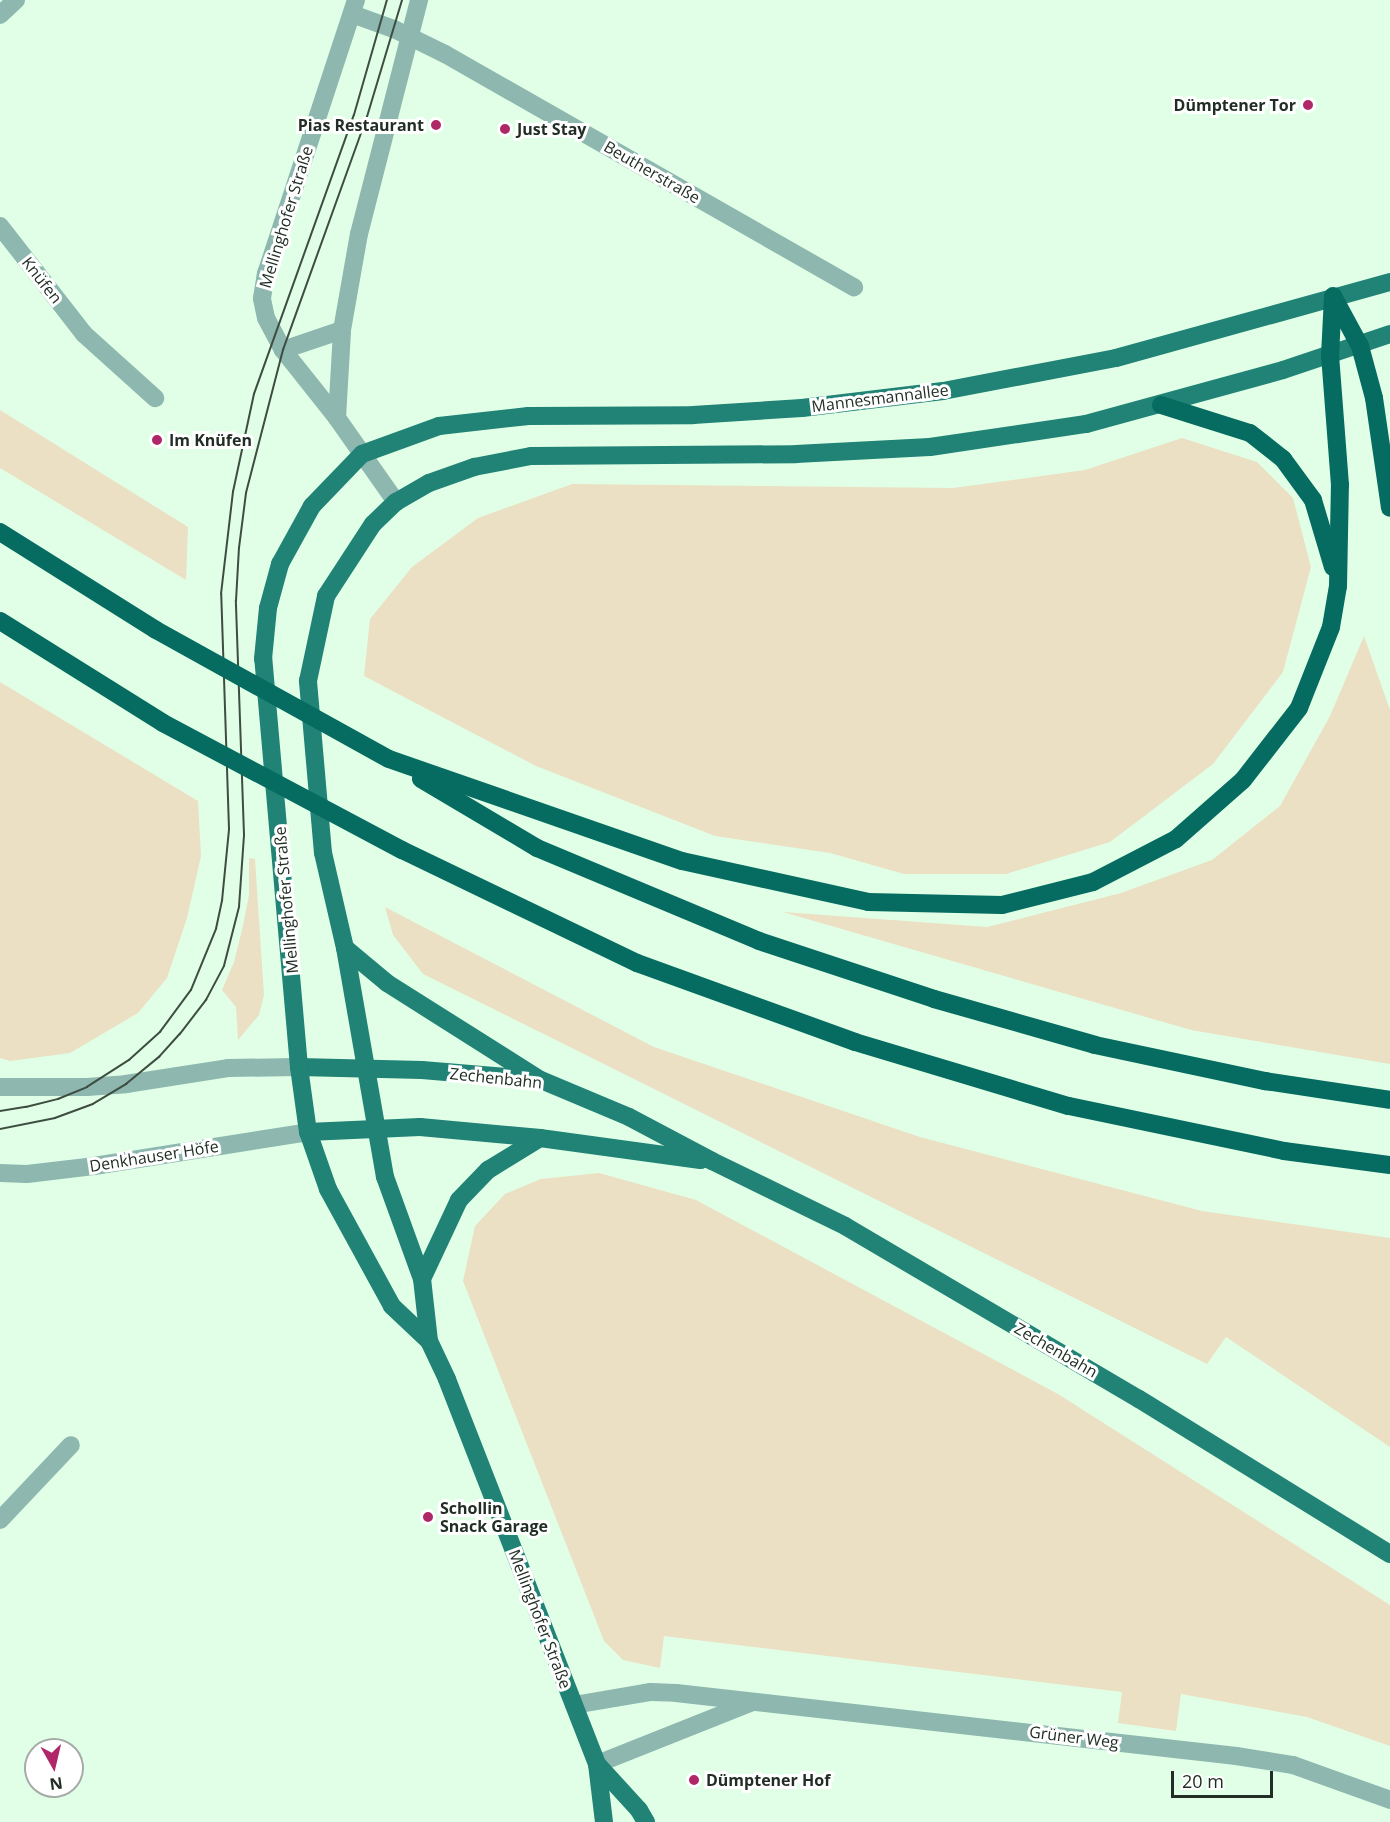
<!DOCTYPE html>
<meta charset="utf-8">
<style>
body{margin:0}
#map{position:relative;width:1390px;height:1822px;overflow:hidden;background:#e0ffe6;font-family:"Open Sans",sans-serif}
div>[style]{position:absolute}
.green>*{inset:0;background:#ebe0c3}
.minor>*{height:18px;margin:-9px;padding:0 9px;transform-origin:9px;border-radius:9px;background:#8db7af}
.major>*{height:18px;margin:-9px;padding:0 9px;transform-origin:9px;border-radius:9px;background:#218276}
.highway>*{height:18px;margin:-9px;padding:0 9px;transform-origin:9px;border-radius:9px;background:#066b60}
.tram>*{height:1.5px;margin:-0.75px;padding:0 0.75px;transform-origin:0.75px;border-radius:0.75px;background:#3e4d42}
.highway-bridge>*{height:18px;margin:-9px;padding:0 9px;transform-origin:9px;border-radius:9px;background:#066b60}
.dots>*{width:16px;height:16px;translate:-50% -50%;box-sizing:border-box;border:3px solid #fff;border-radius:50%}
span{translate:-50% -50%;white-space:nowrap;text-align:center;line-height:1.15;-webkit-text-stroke:6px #fff;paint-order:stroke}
.poi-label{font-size:16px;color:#222e25;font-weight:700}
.right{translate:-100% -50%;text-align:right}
.left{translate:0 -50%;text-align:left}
.street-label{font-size:16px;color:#222e25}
.north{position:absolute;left:24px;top:1738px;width:60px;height:60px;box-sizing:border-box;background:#fff;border:2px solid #a7aba8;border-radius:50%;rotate:172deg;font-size:16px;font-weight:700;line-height:24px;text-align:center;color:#222e25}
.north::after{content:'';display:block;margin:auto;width:21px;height:27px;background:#b02768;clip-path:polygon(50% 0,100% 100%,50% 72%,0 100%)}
.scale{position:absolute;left:1171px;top:1771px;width:102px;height:27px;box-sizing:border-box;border:3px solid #222e25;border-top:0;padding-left:8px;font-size:18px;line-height:21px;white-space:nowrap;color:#222e25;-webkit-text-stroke:4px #fff;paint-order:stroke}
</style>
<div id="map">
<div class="green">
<div style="clip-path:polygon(0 410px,188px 527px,186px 580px,0 468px)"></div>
<div style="clip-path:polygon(1182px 438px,1257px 462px,1293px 498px,1311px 567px,1283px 672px,1213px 764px,1110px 842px,1006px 874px,904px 874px,830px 853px,715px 836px,536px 766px,364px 676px,370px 619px,412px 567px,478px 518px,572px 484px,953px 488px,1085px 470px)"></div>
<div style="clip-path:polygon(1364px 636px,1390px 710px,1390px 1064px,1191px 1030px,783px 912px,987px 927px,1121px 893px,1212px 860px,1280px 806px,1330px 716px)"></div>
<div style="clip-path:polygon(0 682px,198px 801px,201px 856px,187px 918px,167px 978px,138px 1013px,70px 1053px,10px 1061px,0 1058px)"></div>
<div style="clip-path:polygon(249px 858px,255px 859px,264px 995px,259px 1015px,238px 1040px,236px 1007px,222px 990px,234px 962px,242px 930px,249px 895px)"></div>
<div style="clip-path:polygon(385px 907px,654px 1047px,920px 1137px,1202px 1211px,1390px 1238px,1390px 1447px,1226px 1337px,1207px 1364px,423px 974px,393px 935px)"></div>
<div style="clip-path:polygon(599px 1173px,696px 1200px,1058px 1394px,1390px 1605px,1390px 1746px,1307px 1717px,1181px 1694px,1176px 1731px,1118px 1723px,1122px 1692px,664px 1636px,660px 1668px,623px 1660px,604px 1641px,463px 1281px,475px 1226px,505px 1194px,541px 1179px)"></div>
</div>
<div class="minor">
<div style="left:356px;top:0;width:287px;rotate:108.2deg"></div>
<div style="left:266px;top:273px;width:26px;rotate:99deg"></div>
<div style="left:262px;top:299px;width:19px;rotate:78deg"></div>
<div style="left:266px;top:318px;width:36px;rotate:62deg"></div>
<div style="left:283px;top:350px;width:87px;rotate:51.5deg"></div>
<div style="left:337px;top:418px;width:103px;rotate:54.9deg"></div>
<div style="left:352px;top:14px;width:45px;rotate:19.7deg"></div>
<div style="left:394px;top:29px;width:57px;rotate:26.1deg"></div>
<div style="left:445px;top:54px;width:471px;rotate:29.7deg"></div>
<div style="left:0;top:15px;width:22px;rotate:-43deg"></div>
<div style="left:0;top:226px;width:137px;rotate:52.1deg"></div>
<div style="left:84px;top:334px;width:96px;rotate:42deg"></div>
<div style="left:283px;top:350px;width:62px;rotate:-18.7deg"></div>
<div style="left:337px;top:418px;width:88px;rotate:-86.7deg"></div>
<div style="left:342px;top:330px;width:97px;rotate:-80deg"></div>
<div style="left:359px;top:234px;width:242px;rotate:-75.6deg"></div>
<div style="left:0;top:1087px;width:87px"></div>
<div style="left:87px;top:1087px;width:39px;rotate:-4deg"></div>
<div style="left:126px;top:1084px;width:103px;rotate:-8.9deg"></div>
<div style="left:228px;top:1068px;width:71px;rotate:-0.8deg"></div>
<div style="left:0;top:1173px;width:27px;rotate:2deg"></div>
<div style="left:27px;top:1174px;width:67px;rotate:-6.8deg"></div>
<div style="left:94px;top:1166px;width:217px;rotate:-9deg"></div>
<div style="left:0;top:1520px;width:103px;rotate:-46.6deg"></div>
<div style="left:574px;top:1705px;width:78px;rotate:-9.6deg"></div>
<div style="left:651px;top:1692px;width:25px;rotate:2deg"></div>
<div style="left:676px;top:1693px;width:564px;rotate:6.42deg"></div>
<div style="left:1236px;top:1756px;width:58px;rotate:9deg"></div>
<div style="left:1293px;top:1765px;width:103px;rotate:19.8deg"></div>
<div style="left:597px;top:1764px;width:165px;rotate:-21.7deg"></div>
</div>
<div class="major">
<div style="left:345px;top:948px;width:55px;rotate:39.8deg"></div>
<div style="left:387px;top:983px;width:178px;rotate:32.3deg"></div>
<div style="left:299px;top:1067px;width:123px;rotate:1.4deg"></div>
<div style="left:422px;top:1070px;width:119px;rotate:4.8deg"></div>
<div style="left:541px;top:1080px;width:95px;rotate:22.8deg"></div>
<div style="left:629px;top:1117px;width:94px;rotate:27.9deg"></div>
<div style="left:712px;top:1161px;width:148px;rotate:26deg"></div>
<div style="left:845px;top:1226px;width:341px;rotate:30.5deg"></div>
<div style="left:1139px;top:1399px;width:295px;rotate:31.7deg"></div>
<div style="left:308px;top:1132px;width:112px;rotate:-2.6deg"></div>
<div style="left:420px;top:1127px;width:121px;rotate:5.2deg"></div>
<div style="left:540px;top:1138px;width:162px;rotate:7.8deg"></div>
<div style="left:422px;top:1279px;width:87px;rotate:-64.9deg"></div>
<div style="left:459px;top:1200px;width:42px;rotate:-46deg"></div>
<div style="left:488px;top:1170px;width:61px;rotate:-31.6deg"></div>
<div style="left:429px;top:1341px;width:51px;rotate:-136.6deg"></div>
<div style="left:392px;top:1306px;width:133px;rotate:-118.7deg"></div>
<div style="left:328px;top:1189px;width:60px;rotate:-109.3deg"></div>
<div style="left:308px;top:1132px;width:66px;rotate:-97.9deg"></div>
<div style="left:299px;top:1067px;width:410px;rotate:-95deg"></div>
<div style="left:263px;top:659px;width:51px;rotate:-84.4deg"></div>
<div style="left:268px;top:608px;width:46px;rotate:-74.7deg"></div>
<div style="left:280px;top:564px;width:66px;rotate:-61.1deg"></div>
<div style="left:312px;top:506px;width:72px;rotate:-46.1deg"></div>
<div style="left:362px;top:454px;width:82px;rotate:-20deg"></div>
<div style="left:439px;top:426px;width:90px;rotate:-6.4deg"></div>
<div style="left:528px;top:416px;width:165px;rotate:-0.3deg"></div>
<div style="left:693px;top:415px;width:109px;rotate:-3.7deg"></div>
<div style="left:802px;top:408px;width:142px;rotate:-6.9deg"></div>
<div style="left:943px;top:391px;width:176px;rotate:-10.8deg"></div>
<div style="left:1116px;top:358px;width:284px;rotate:-15.5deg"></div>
<div style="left:597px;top:1764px;width:62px;rotate:47.6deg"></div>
<div style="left:639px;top:1810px;width:14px;rotate:60deg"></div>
<div style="left:604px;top:1822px;width:58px;rotate:-96.9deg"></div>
<div style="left:597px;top:1764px;width:413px;rotate:-111.3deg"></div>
<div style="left:447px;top:1379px;width:42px;rotate:-115.3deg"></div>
<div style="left:429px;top:1341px;width:62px;rotate:-96.4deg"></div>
<div style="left:422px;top:1279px;width:109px;rotate:-109.9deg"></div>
<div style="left:385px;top:1177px;width:232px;rotate:-99.9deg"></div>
<div style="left:345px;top:948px;width:98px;rotate:-103deg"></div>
<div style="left:323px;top:853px;width:173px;rotate:-95deg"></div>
<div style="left:308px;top:681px;width:87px;rotate:-78deg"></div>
<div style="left:326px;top:596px;width:86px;rotate:-56.9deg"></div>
<div style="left:373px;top:524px;width:32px;rotate:-44deg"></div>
<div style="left:396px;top:502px;width:38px;rotate:-30deg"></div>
<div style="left:429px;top:483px;width:48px;rotate:-19.6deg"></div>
<div style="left:474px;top:467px;width:58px;rotate:-10.9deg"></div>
<div style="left:531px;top:456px;width:265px;rotate:-0.4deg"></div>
<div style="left:796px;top:454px;width:134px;rotate:-3deg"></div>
<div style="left:930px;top:447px;width:158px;rotate:-8.4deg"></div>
<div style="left:1086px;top:424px;width:204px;rotate:-15.3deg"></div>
<div style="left:1283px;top:370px;width:113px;rotate:-18.6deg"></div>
</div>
<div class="highway">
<div style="left:1334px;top:298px;width:55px;rotate:61.6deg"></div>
<div style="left:1360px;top:346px;width:54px;rotate:74.9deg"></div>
<div style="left:1374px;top:398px;width:111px;rotate:81.7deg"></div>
<div style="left:1161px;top:405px;width:93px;rotate:17.5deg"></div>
<div style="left:1250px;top:433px;width:42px;rotate:38.2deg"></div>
<div style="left:1283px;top:459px;width:51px;rotate:53.8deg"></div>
<div style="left:1313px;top:500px;width:70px;rotate:73.4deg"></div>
<div style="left:0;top:532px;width:184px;rotate:32.1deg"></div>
<div style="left:0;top:621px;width:192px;rotate:32deg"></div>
<div style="left:389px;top:759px;width:310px;rotate:19.2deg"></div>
<div style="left:682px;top:861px;width:190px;rotate:12.4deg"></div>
<div style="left:868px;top:902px;width:134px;rotate:1.3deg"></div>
<div style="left:1002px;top:905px;width:94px;rotate:-14.2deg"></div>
<div style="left:1093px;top:882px;width:93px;rotate:-27.4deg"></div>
<div style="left:1176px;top:839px;width:89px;rotate:-41.4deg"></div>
<div style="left:1243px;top:780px;width:91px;rotate:-52.1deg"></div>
<div style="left:1299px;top:708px;width:87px;rotate:-68.4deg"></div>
<div style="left:1331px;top:627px;width:42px;rotate:-80.3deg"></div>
<div style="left:1338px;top:586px;width:101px;rotate:-88.9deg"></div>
<div style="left:1340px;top:485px;width:129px;rotate:-94.4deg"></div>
<div style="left:1330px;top:356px;width:60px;rotate:-87.1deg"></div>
<div style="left:421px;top:779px;width:135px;rotate:30.7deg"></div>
<div style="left:537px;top:848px;width:241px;rotate:22.7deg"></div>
<div style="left:759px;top:941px;width:184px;rotate:18.3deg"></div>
<div style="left:934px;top:999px;width:167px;rotate:15.9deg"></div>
<div style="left:1095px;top:1045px;width:174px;rotate:12deg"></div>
<div style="left:1265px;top:1081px;width:126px;rotate:8.6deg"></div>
<div style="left:402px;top:850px;width:261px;rotate:25.7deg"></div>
<div style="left:637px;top:963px;width:232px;rotate:19.9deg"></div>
<div style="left:855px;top:1042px;width:223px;rotate:16.7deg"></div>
<div style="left:1069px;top:1106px;width:220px;rotate:11.8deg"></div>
<div style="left:1284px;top:1151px;width:107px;rotate:7.5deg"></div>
</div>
<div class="tram">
<div style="left:0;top:1111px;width:26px;rotate:-9deg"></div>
<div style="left:26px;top:1107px;width:33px;rotate:-14deg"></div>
<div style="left:58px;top:1099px;width:31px;rotate:-22deg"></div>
<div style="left:87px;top:1087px;width:50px;rotate:-32.7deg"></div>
<div style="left:129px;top:1060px;width:42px;rotate:-42.1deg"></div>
<div style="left:160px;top:1032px;width:52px;rotate:-53.6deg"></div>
<div style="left:191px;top:990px;width:66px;rotate:-67.7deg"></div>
<div style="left:216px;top:929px;width:29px;rotate:-78deg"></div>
<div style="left:222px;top:901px;width:72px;rotate:-84.4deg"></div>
<div style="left:229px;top:829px;width:235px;rotate:-91.9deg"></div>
<div style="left:221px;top:594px;width:103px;rotate:-83.3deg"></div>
<div style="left:233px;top:492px;width:100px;rotate:-77.9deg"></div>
<div style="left:254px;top:394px;width:296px;rotate:-70.3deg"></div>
<div style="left:354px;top:115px;width:120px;rotate:-74deg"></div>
<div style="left:0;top:1129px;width:56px;rotate:-11.3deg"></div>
<div style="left:55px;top:1118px;width:40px;rotate:-20.2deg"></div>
<div style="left:93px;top:1104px;width:39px;rotate:-31deg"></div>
<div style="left:126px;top:1084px;width:43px;rotate:-39.3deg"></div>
<div style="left:159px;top:1057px;width:31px;rotate:-48deg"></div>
<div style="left:180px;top:1034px;width:43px;rotate:-52.6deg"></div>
<div style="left:206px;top:1000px;width:38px;rotate:-62deg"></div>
<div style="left:224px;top:966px;width:61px;rotate:-75.7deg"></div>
<div style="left:239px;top:907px;width:72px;rotate:-86deg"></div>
<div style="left:244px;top:835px;width:234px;rotate:-92deg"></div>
<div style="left:236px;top:601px;width:53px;rotate:-86.8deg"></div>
<div style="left:239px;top:548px;width:55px;rotate:-82.7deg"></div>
<div style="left:246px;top:493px;width:148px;rotate:-75.5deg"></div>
<div style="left:283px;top:350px;width:248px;rotate:-70.2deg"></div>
<div style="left:367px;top:117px;width:122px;rotate:-73.3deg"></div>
</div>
<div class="highway-bridge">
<div style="left:156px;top:630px;width:266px;rotate:29deg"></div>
<div style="left:163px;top:723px;width:271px;rotate:28deg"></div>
</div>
<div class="dots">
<div style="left:1308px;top:105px;background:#b02768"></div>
<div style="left:436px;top:125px;background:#b02768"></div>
<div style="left:505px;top:129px;background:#b02768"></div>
<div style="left:157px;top:440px;background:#b02768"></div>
<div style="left:428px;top:1517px;background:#b02768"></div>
<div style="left:694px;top:1780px;background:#b02768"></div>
</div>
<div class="poi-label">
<span class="right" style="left:1296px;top:105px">Dümptener Tor</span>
<span class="right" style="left:424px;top:125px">Pias Restaurant</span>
<span class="left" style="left:517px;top:129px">Just Stay</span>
<span class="left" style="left:169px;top:440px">Im Knüfen</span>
<span class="left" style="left:440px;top:1517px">Schollin<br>Snack Garage</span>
<span class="left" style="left:706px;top:1780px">Dümptener Hof</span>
</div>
<div class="street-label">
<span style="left:652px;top:172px;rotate:30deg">Beutherstraße</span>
<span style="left:286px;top:217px;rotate:-73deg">Mellinghofer Straße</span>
<span style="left:42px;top:280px;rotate:52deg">Knüfen</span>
<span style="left:880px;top:398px;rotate:-7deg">Mannesmannallee</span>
<span style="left:286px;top:900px;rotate:-95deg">Mellinghofer Straße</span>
<span style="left:496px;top:1078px;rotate:6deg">Zechenbahn</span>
<span style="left:154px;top:1156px;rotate:-9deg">Denkhauser Höfe</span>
<span style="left:1056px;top:1350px;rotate:30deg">Zechenbahn</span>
<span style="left:540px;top:1619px;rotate:69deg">Mellinghofer Straße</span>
<span style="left:1074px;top:1737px;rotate:7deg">Grüner Weg</span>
</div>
<div class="north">N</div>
<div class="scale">20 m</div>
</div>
